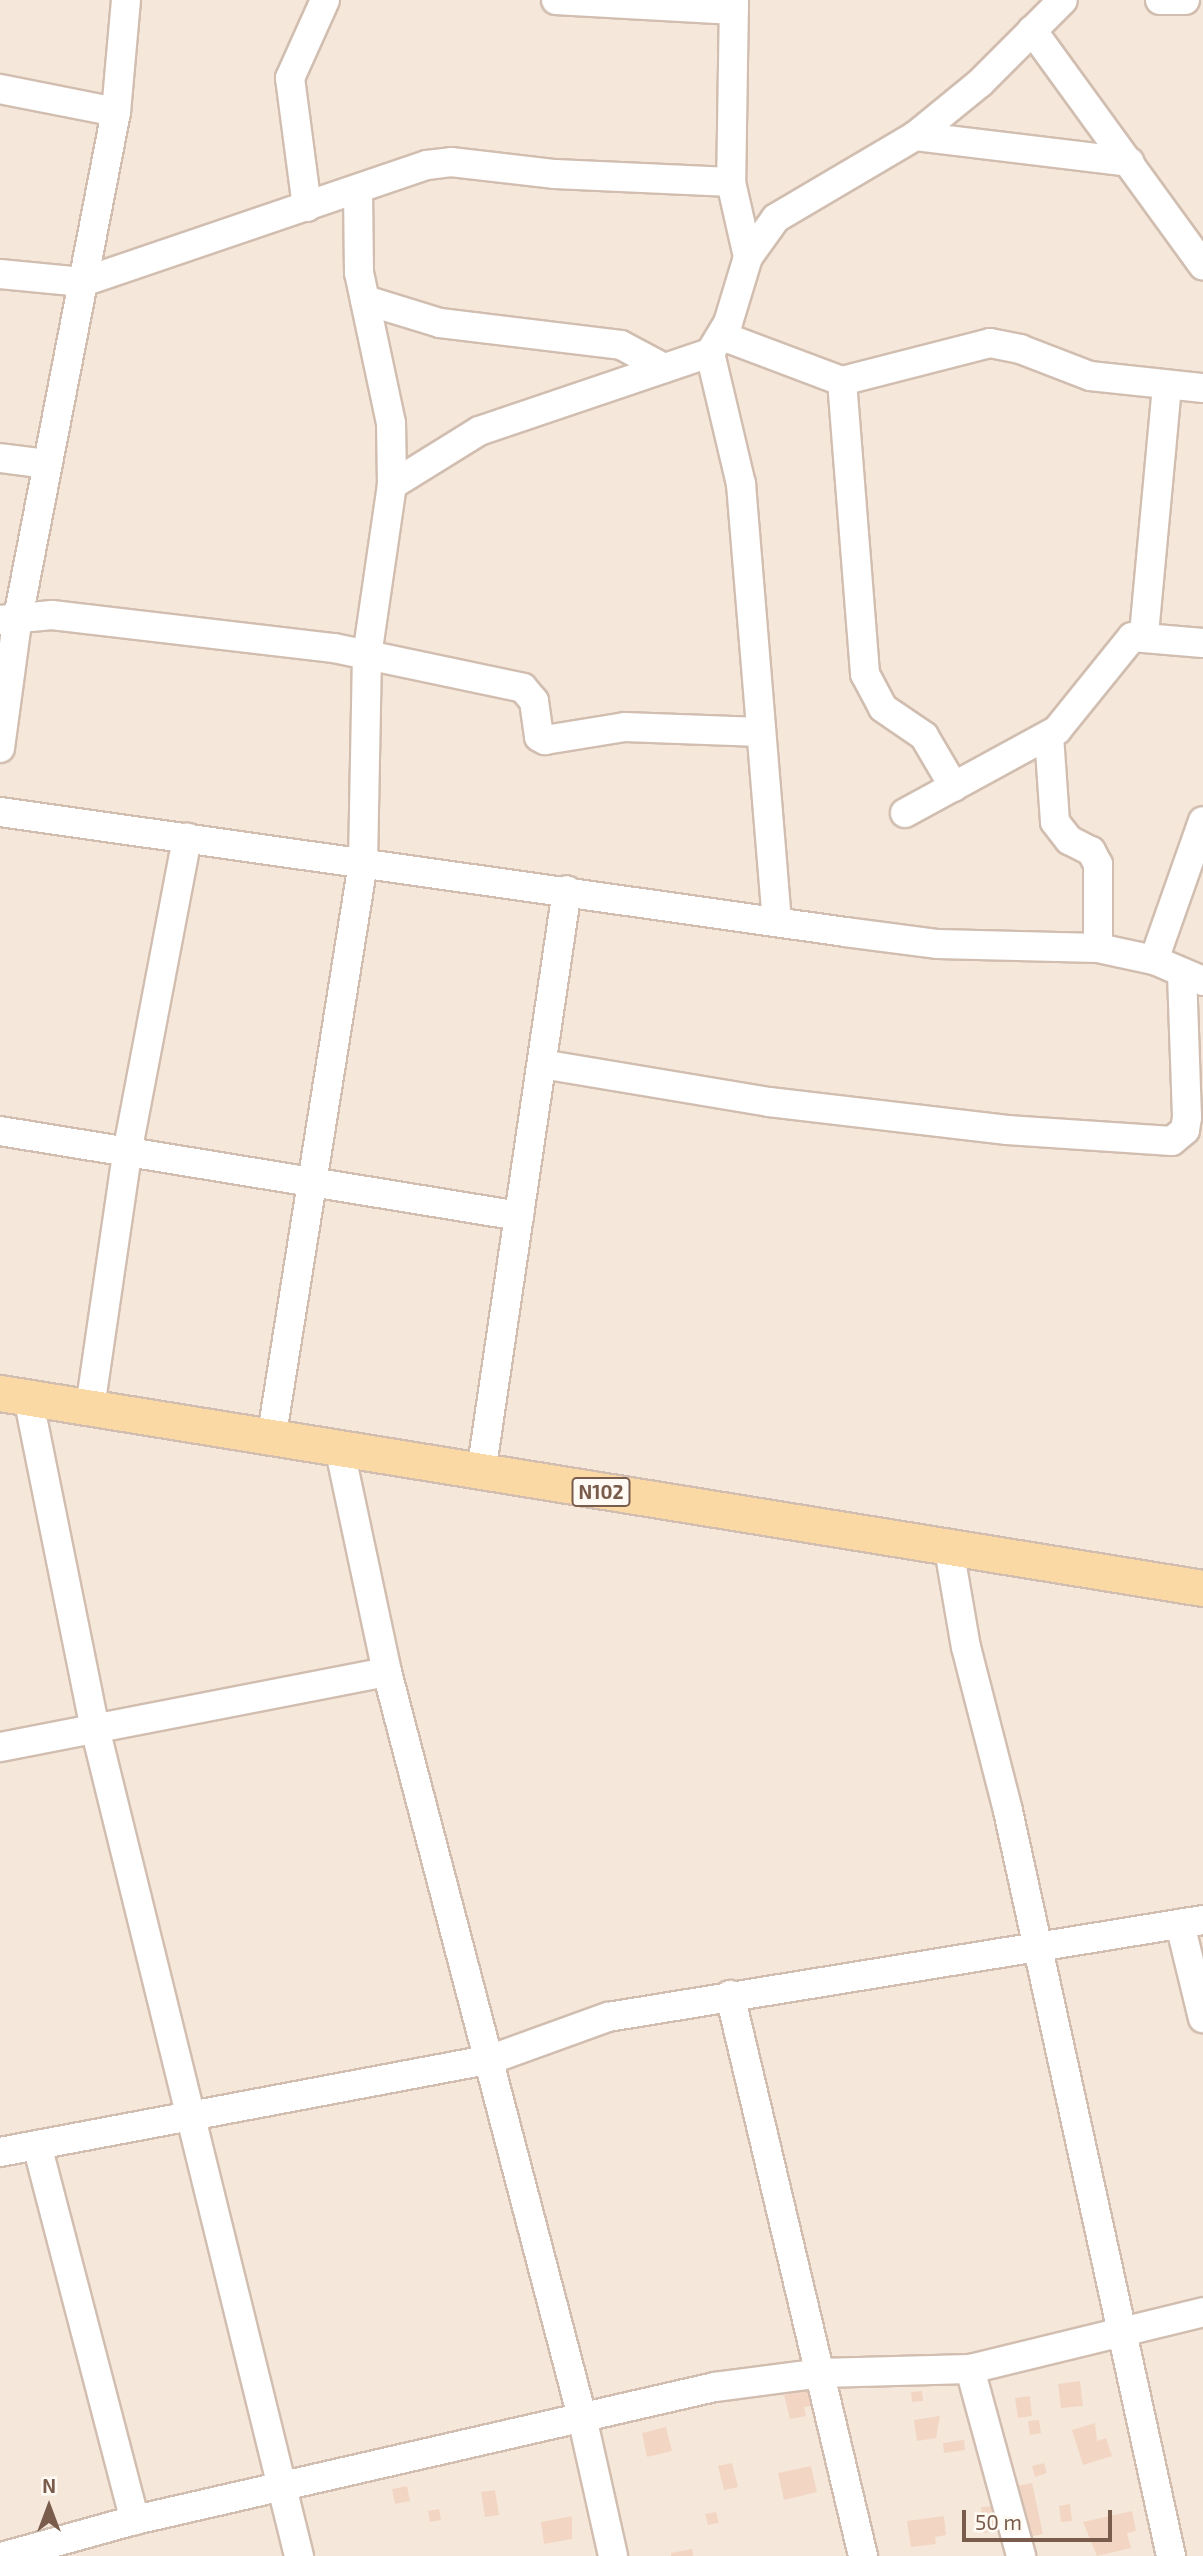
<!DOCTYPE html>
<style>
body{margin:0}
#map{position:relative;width:1203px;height:2556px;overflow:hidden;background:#fdf6ec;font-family:"Exo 2",sans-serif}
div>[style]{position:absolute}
.residential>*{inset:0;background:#f5e8da}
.building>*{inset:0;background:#f3d5c3}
.roads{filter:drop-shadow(2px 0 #d1beb0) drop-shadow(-2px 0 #d1beb0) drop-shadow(0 2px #d1beb0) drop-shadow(0 -2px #d1beb0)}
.minor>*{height:28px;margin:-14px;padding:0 14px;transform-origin:14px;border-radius:14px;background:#fff}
.major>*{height:35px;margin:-17.5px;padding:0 17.5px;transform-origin:17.5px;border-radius:17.5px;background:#fbd9a5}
span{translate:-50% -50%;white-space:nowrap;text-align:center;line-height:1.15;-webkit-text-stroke:7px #fffaf3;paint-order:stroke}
.shield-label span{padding:2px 5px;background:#fffaf3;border:2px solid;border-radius:5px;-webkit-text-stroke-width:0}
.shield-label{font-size:19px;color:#7a5c4d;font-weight:700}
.north{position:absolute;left:14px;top:2472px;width:70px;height:70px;-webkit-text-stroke:5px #fffaf3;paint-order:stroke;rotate:0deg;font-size:19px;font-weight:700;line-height:28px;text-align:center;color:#7a5c4d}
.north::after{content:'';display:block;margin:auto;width:24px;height:32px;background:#7a5c4d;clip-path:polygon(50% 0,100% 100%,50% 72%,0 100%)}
.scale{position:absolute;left:962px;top:2510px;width:150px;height:32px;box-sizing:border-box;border:4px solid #7a5c4d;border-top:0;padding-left:9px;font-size:21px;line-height:24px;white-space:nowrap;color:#7a5c4d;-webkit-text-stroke:5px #fffaf3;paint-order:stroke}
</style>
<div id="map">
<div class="residential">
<div style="clip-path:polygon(0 0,1203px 0,1203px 2556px,0 2556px)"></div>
</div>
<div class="building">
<div style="clip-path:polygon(1080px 2381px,1083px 2406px,1061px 2408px,1058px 2384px)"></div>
<div style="clip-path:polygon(808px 2390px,811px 2406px,804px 2407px,806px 2416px,790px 2419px,784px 2395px)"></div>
<div style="clip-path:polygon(922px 2391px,923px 2401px,912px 2402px,911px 2392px)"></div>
<div style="clip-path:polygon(1030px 2396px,1032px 2416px,1018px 2418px,1015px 2398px)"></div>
<div style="clip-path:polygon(940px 2416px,936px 2438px,917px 2441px,914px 2420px)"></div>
<div style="clip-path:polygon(1039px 2420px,1041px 2433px,1030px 2435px,1028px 2421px)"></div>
<div style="clip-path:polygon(1095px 2423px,1097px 2441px,1106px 2438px,1112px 2456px,1083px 2465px,1072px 2430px)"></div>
<div style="clip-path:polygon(666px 2427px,672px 2451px,647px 2457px,642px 2433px)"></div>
<div style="clip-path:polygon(964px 2440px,965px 2450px,944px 2453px,943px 2443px)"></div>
<div style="clip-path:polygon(732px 2463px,738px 2487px,724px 2490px,718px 2466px)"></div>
<div style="clip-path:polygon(1044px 2463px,1047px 2473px,1035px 2477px,1032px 2466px)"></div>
<div style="clip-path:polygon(811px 2466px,817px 2492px,784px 2500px,778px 2473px)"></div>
<div style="clip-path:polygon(1032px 2483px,1043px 2534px,1023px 2538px,1013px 2487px)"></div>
<div style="clip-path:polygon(407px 2486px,410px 2501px,395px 2504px,392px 2489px)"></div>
<div style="clip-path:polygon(495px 2490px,499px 2515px,485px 2517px,481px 2492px)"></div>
<div style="clip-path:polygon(1070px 2504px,1072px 2521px,1061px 2522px,1059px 2506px)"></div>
<div style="clip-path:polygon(997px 2506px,999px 2531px,983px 2533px,981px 2507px)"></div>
<div style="clip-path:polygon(439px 2509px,441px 2520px,430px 2522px,428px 2511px)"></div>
<div style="clip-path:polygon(1132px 2511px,1136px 2531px,1127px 2533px,1131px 2548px,1097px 2556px,1083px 2522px)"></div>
<div style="clip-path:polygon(716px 2512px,719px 2523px,708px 2525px,705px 2514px)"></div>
<div style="clip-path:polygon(572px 2516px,572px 2539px,544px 2544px,541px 2522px)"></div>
<div style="clip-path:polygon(944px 2516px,946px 2535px,935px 2537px,936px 2544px,911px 2547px,907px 2521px)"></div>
<div style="clip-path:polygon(692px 2549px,693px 2556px,671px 2556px,671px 2553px)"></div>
</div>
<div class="roads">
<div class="minor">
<div style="left:556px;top:0;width:178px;rotate:3.2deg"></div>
<div style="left:734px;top:0;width:182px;rotate:90.9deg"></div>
<div style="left:731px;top:182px;width:77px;rotate:77.2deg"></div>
<div style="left:1160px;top:0;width:25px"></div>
<div style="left:1032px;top:30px;width:291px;rotate:54deg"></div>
<div style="left:0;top:89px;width:118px;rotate:11.2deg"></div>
<div style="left:915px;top:136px;width:216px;rotate:6.9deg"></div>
<div style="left:307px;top:207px;width:130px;rotate:-97.5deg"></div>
<div style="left:290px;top:78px;width:85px;rotate:-65.8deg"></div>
<div style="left:0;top:274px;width:83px;rotate:5.5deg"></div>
<div style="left:83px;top:282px;width:363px;rotate:-18.8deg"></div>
<div style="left:427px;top:165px;width:24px;rotate:-7deg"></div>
<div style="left:451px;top:162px;width:105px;rotate:6.6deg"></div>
<div style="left:555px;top:174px;width:176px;rotate:2.6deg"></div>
<div style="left:365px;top:300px;width:78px;rotate:17deg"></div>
<div style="left:440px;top:323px;width:182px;rotate:6.9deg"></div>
<div style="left:621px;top:345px;width:49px;rotate:28.1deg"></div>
<div style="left:722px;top:336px;width:128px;rotate:20.6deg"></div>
<div style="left:842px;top:381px;width:153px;rotate:-14.4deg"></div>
<div style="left:990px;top:343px;width:31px;rotate:11deg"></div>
<div style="left:1020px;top:349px;width:75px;rotate:21.1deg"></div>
<div style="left:1090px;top:376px;width:114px;rotate:6.1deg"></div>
<div style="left:710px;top:353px;width:135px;rotate:76.7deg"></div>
<div style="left:741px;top:484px;width:438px;rotate:85.3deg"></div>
<div style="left:842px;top:381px;width:294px;rotate:85.5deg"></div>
<div style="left:865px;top:674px;width:38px;rotate:62deg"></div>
<div style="left:883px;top:708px;width:50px;rotate:34.3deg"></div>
<div style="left:924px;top:736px;width:59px;rotate:59.5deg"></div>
<div style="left:0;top:458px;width:47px;rotate:7.3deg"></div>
<div style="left:392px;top:485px;width:102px;rotate:-31.8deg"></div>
<div style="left:479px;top:431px;width:244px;rotate:-18.7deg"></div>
<div style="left:710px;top:353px;width:35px;rotate:-59deg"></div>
<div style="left:728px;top:323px;width:69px;rotate:-73.1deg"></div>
<div style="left:748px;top:257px;width:48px;rotate:-54.3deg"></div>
<div style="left:776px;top:218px;width:161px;rotate:-30.5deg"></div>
<div style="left:915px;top:136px;width:84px;rotate:-39.2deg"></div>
<div style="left:980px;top:83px;width:117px;rotate:-45deg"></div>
<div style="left:0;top:620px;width:52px;rotate:-5.5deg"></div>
<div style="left:52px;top:615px;width:284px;rotate:6.7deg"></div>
<div style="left:334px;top:648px;width:193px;rotate:11.9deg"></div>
<div style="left:523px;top:688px;width:17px;rotate:50deg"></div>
<div style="left:534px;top:701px;width:36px;rotate:82deg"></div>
<div style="left:539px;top:737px;width:7px;rotate:27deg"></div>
<div style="left:545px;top:740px;width:81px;rotate:-9.2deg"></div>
<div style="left:625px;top:727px;width:135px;rotate:2.1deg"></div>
<div style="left:1144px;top:634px;width:249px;rotate:-84.7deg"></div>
<div style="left:1049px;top:736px;width:86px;rotate:86deg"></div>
<div style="left:1055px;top:822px;width:23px;rotate:52deg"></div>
<div style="left:1069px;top:840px;width:25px;rotate:27deg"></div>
<div style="left:1091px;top:851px;width:15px;rotate:62deg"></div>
<div style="left:1098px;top:864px;width:84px;rotate:90deg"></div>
<div style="left:0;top:748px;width:126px;rotate:-82.3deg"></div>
<div style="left:17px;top:623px;width:521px;rotate:-79.04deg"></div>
<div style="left:116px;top:112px;width:112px;rotate:-84.9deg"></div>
<div style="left:0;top:812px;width:853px;rotate:8.08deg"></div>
<div style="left:845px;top:932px;width:94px;rotate:7.4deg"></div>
<div style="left:938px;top:944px;width:160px;rotate:1.4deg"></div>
<div style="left:1098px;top:948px;width:57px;rotate:12.1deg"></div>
<div style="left:1154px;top:960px;width:53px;rotate:23.2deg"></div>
<div style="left:905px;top:813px;width:173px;rotate:-28.6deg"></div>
<div style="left:1057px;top:730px;width:119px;rotate:-51.1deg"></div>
<div style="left:1132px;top:637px;width:71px;rotate:4.8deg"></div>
<div style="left:1154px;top:960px;width:147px;rotate:-70.6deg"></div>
<div style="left:542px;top:1064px;width:230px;rotate:9.5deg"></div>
<div style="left:769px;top:1102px;width:240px;rotate:6.7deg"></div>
<div style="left:1007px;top:1130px;width:165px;rotate:3.8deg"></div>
<div style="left:1172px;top:1141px;width:17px;rotate:-40deg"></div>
<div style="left:1185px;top:1130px;width:13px;rotate:-81deg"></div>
<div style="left:1187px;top:1117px;width:143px;rotate:-92deg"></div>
<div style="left:0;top:1131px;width:526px;rotate:9.3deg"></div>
<div style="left:28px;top:1397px;width:338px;rotate:78.6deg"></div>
<div style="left:95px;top:1728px;width:853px;rotate:76.16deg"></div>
<div style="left:90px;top:1408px;width:258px;rotate:-81.7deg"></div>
<div style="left:127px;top:1153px;width:321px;rotate:-79.2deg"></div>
<div style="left:271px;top:1440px;width:584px;rotate:-80.94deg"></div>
<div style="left:363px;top:863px;width:207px;rotate:-88.9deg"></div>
<div style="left:367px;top:656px;width:173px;rotate:-81.7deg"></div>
<div style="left:392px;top:485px;width:62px;rotate:-90.9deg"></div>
<div style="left:391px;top:423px;width:153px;rotate:-102deg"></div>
<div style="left:359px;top:273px;width:83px;rotate:-90.7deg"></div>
<div style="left:340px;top:1451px;width:226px;rotate:78deg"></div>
<div style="left:387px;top:1672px;width:770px;rotate:75.33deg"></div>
<div style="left:582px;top:2417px;width:142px;rotate:77.4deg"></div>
<div style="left:481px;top:1473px;width:589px;rotate:-81.61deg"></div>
<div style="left:949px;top:1549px;width:99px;rotate:80.2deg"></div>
<div style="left:966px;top:1647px;width:169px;rotate:75.6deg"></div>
<div style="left:1008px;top:1811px;width:763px;rotate:77.66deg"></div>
<div style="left:0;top:1747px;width:394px;rotate:-11deg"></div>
<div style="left:1180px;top:1924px;width:97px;rotate:76.3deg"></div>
<div style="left:730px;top:1995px;width:577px;rotate:76.66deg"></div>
<div style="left:37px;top:2145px;width:388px;rotate:75.4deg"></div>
<div style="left:0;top:2152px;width:498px;rotate:-10.7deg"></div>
<div style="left:489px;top:2060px;width:127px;rotate:-19.9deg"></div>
<div style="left:608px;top:2017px;width:603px;rotate:-9.26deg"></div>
<div style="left:970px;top:2369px;width:194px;rotate:74.7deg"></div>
<div style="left:5px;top:2556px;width:135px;rotate:-15.5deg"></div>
<div style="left:135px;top:2520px;width:595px;rotate:-12.92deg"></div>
<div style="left:715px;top:2387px;width:107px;rotate:-7.5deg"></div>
<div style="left:821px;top:2373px;width:149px;rotate:-1.5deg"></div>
<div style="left:970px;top:2369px;width:240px;rotate:-13.7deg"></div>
</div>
<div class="major">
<div style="left:0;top:1393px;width:1219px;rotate:9.21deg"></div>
</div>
</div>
<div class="shield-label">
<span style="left:601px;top:1492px">N102</span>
</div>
<div class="north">N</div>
<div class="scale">50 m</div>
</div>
